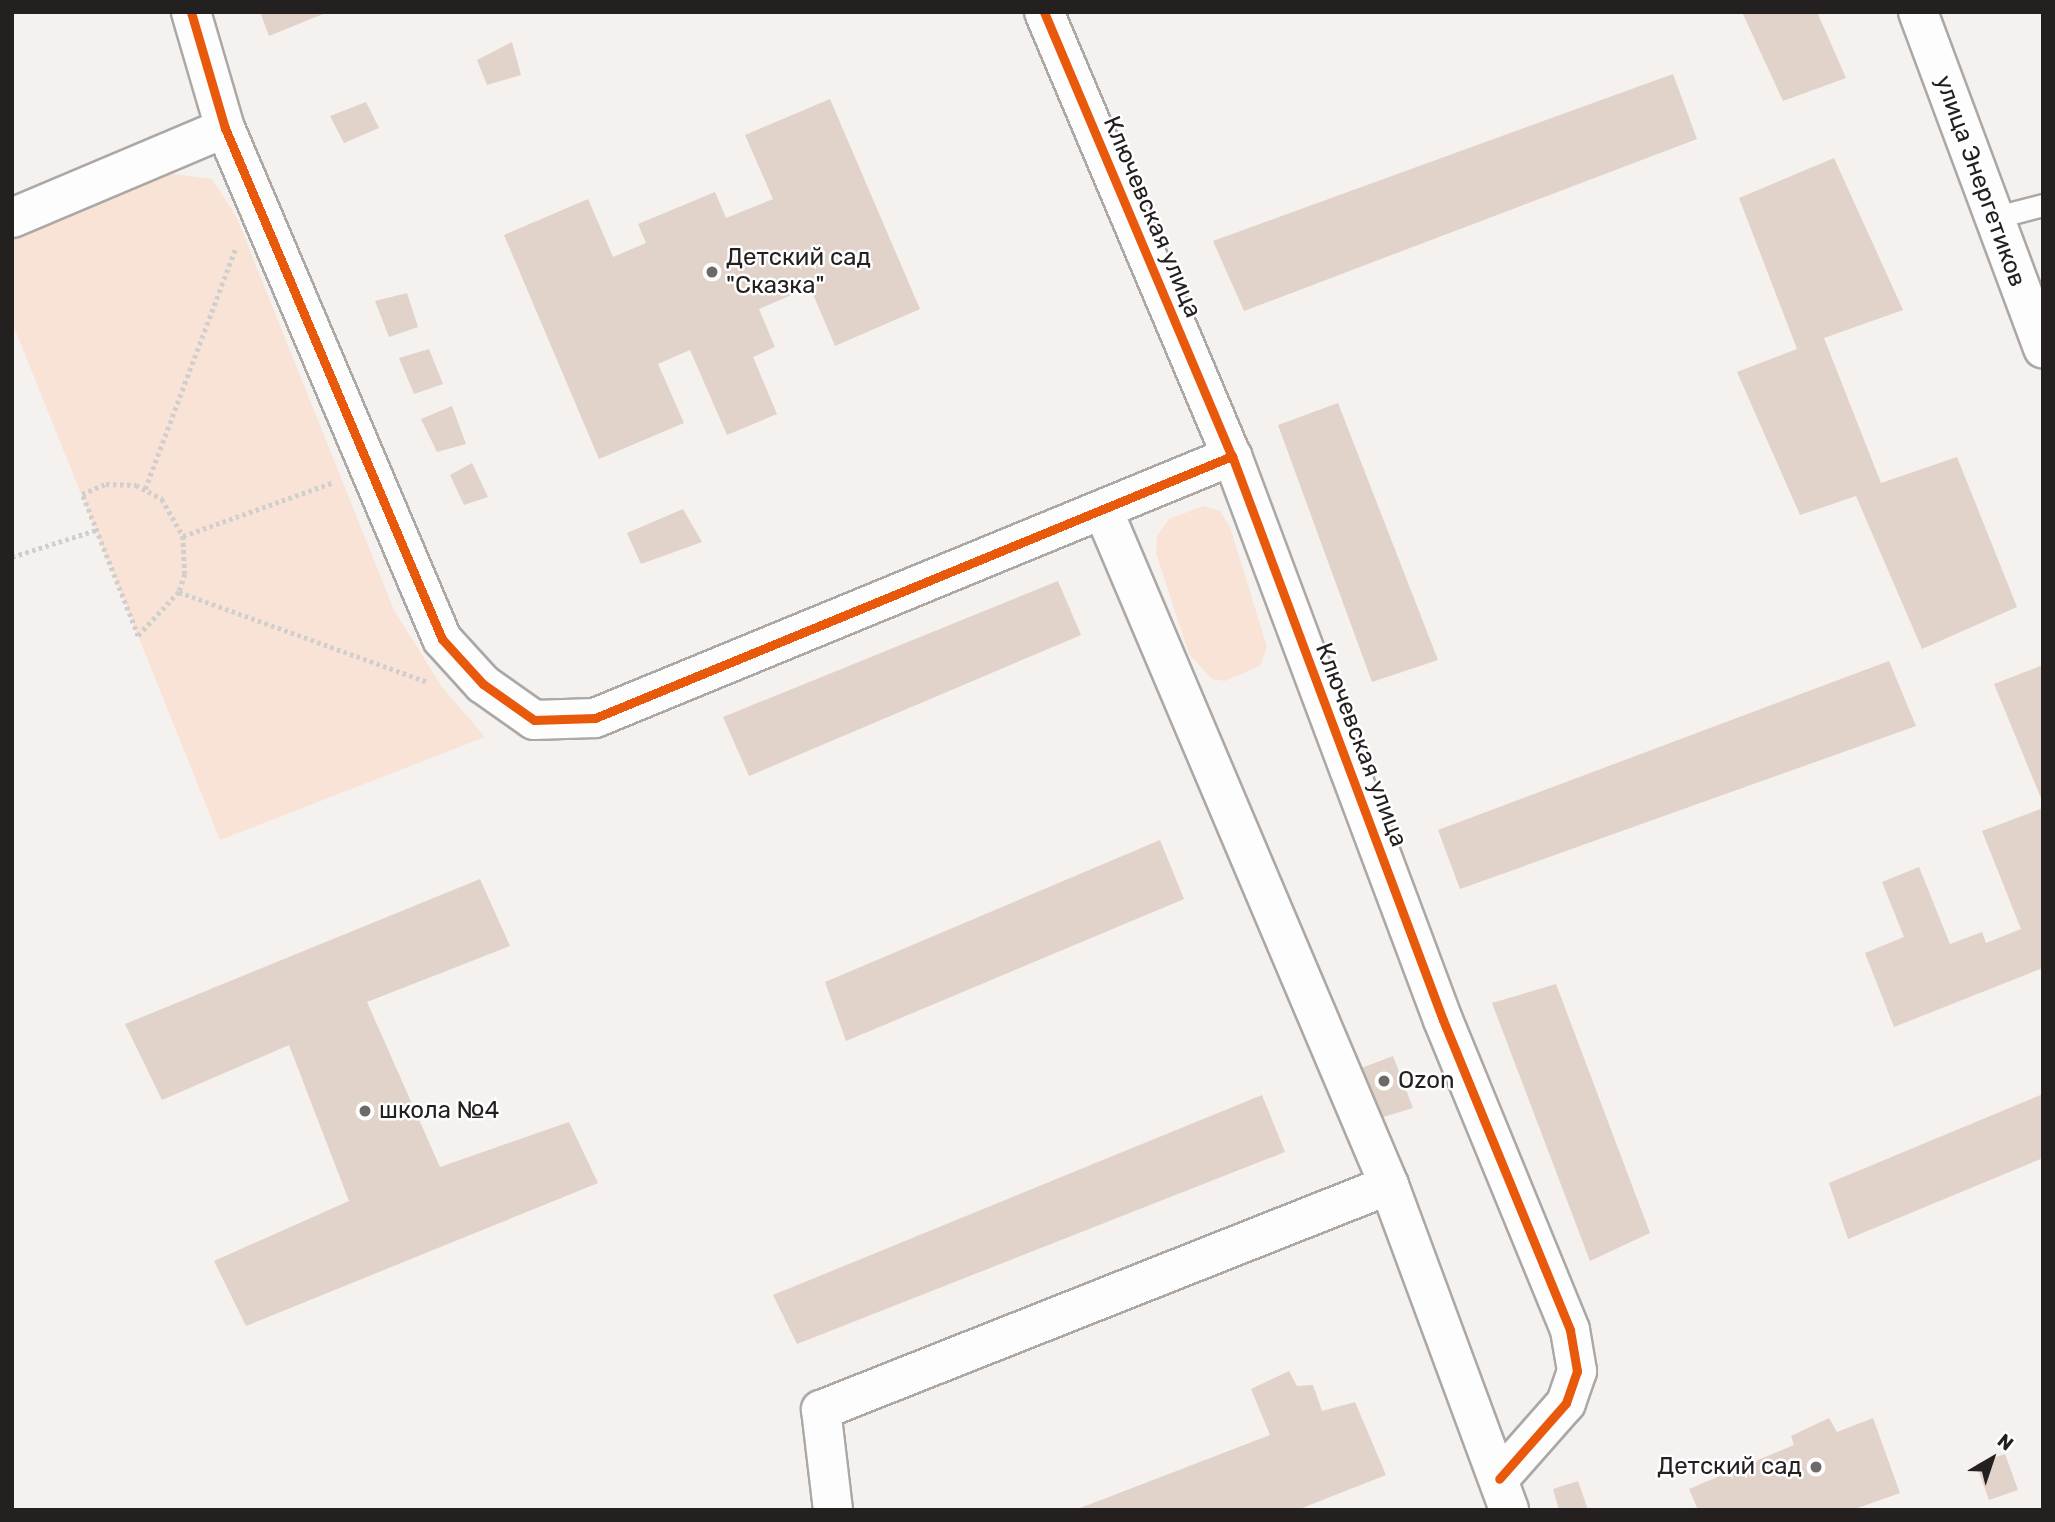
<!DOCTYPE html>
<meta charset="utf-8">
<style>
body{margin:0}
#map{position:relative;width:2055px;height:1522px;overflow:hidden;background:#f5f1ef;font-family:Rubik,sans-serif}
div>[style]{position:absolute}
.green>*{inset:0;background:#f8e3d6}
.building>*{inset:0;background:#e1d2ca}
.path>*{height:4.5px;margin-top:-2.25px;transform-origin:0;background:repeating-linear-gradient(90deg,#d1cfce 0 3.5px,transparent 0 7px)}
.roads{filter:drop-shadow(2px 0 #aba8a6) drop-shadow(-2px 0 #aba8a6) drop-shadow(0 2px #aba8a6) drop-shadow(0 -2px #aba8a6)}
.service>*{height:21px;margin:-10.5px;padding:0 10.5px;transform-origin:10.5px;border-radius:10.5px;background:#fefdfd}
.minor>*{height:38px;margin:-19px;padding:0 19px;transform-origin:19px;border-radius:19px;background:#fefdfd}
.tertiary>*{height:38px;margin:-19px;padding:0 19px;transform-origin:19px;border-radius:19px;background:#fefdfd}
.cycleway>*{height:9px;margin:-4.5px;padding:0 4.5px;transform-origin:4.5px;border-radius:4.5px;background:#e8590c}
.dots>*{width:19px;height:19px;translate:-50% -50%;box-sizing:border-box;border:4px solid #fff;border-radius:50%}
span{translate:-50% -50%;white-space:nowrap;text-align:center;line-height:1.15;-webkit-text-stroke:5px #fff;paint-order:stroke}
.street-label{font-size:24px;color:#23201f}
.poi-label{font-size:24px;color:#23201f}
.left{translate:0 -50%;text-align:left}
.right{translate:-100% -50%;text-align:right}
.frame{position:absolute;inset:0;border:14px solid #23201f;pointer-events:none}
.north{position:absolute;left:1957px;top:1424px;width:70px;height:70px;-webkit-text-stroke:5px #fff;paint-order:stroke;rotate:39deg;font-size:19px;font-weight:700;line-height:28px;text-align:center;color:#23201f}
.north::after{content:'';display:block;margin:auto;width:24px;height:32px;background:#23201f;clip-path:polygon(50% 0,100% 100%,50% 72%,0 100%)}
</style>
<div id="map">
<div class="green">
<div style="clip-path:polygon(173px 174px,212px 179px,237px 218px,394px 610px,442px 687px,485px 737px,220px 840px,12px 322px,12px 233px)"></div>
<div style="clip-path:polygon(1203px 506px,1220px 511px,1230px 527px,1267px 647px,1260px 666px,1225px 681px,1212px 679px,1189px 654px,1156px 553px,1157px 536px,1169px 519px)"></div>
</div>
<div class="building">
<div style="clip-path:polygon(260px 12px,328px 12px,269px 36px)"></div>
<div style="clip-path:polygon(1742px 12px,1817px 12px,1846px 78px,1783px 101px)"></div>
<div style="clip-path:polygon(512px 42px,521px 75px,487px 85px,477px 60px)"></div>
<div style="clip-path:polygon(1673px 74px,1697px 139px,1244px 311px,1213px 241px)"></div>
<div style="clip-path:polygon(830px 99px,920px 309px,835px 346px,810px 287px,759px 309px,775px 347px,753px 357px,777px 414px,727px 435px,690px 350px,658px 364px,684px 423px,599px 459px,504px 235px,588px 199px,613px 257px,646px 243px,638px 224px,715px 192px,726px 218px,773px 199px,745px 135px)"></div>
<div style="clip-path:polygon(366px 102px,379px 128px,344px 143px,330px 116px)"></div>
<div style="clip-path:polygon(1834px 158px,1903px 310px,1824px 338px,1881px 483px,1957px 457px,2017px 607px,1922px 649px,1856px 496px,1800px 515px,1737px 372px,1797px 349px,1739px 198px)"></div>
<div style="clip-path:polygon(407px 293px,418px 327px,389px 337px,375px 301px)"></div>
<div style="clip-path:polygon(429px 349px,443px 384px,414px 394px,399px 358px)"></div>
<div style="clip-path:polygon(1338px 403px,1438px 660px,1372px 682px,1278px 425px)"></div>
<div style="clip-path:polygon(452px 406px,466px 444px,437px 452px,421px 419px)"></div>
<div style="clip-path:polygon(472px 463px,488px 497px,464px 505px,450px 475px)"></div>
<div style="clip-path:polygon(683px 509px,702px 542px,641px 564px,627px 533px)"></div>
<div style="clip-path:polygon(1058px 581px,1081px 635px,749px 776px,723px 717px)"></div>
<div style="clip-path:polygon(1889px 661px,1916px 726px,1460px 889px,1438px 830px)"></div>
<div style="clip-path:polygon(2043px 665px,2043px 803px,1994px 684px)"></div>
<div style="clip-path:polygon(2043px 808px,2043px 968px,1894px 1027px,1865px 953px,1904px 937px,1882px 882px,1919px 867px,1950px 944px,1982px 932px,1986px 943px,2021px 929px,1982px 831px)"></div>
<div style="clip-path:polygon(1160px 840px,1184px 899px,846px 1041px,825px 982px)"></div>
<div style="clip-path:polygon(480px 879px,510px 946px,367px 1002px,440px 1167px,569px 1122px,598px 1183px,246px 1326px,214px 1261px,349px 1201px,289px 1045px,162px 1100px,125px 1024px)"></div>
<div style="clip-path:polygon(1556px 984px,1650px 1233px,1590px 1261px,1492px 1003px)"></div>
<div style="clip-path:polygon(1393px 1056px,1413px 1108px,1380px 1118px,1359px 1069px)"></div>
<div style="clip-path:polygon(2043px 1094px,2043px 1158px,1848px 1239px,1829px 1183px)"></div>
<div style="clip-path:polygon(1262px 1095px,1285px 1152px,797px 1344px,773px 1295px)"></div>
<div style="clip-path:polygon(1289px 1371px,1297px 1386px,1313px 1385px,1322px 1411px,1355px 1402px,1386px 1475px,1297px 1510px,1075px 1510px,1270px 1435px,1251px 1389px)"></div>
<div style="clip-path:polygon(1829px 1418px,1837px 1432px,1873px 1418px,1900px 1493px,1852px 1510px,1698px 1510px,1689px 1489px,1794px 1445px,1791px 1436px)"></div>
<div style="clip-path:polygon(2005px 1454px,2018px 1490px,1989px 1500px,1976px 1464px)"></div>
<div style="clip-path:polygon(1578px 1481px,1588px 1510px,1559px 1510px,1553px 1489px)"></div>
</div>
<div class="path">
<div style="left:106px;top:484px;width:30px;rotate:2deg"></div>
<div style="left:136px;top:485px;width:30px;rotate:28deg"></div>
<div style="left:162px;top:499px;width:43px;rotate:60.4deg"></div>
<div style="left:183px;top:536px;width:38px;rotate:87deg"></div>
<div style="left:185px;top:574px;width:19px;rotate:108deg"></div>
<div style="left:179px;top:592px;width:60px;rotate:133deg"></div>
<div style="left:138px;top:636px;width:153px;rotate:-111.5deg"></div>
<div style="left:82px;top:494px;width:26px;rotate:-23deg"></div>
<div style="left:145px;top:489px;width:256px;rotate:-69.4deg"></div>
<div style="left:183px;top:536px;width:160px;rotate:-19.7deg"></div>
<div style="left:12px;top:557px;width:88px;rotate:-17.8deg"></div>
<div style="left:179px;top:592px;width:265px;rotate:19.9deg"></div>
</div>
<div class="roads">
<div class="service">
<div style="left:1993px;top:218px;width:52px;rotate:-14.6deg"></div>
</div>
<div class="minor">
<div style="left:191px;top:12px;width:121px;rotate:73.7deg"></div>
<div style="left:225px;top:128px;width:555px;rotate:66.99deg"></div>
<div style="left:442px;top:639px;width:61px;rotate:47.7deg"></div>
<div style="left:483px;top:684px;width:62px;rotate:35.2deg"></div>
<div style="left:534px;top:720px;width:61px;rotate:-1.9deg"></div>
<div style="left:595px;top:718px;width:689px;rotate:-22.36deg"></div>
<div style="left:1044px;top:12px;width:482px;rotate:67.1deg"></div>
<div style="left:1232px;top:456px;width:602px;rotate:69.49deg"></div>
<div style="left:1443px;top:1020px;width:335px;rotate:67.7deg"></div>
<div style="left:1570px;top:1330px;width:42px;rotate:80.3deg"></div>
<div style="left:1577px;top:1371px;width:34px;rotate:109deg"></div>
<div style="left:1566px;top:1403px;width:101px;rotate:131.4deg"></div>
<div style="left:12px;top:218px;width:231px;rotate:-22.9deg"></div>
<div style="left:1103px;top:510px;width:733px;rotate:67.04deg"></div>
<div style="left:1389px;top:1185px;width:346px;rotate:69.7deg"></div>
<div style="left:833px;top:1510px;width:101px;rotate:-96.8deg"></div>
<div style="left:821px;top:1410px;width:611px;rotate:-21.61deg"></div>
</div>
<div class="tertiary">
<div style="left:1918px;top:12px;width:359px;rotate:69.6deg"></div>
</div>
</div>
<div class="cycleway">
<div style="left:191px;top:12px;width:121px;rotate:73.7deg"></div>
<div style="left:225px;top:128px;width:555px;rotate:66.99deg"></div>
<div style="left:442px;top:639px;width:61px;rotate:47.7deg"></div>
<div style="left:483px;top:684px;width:62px;rotate:35.2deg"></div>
<div style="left:534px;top:720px;width:61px;rotate:-1.9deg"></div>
<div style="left:595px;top:718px;width:689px;rotate:-22.36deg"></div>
<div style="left:1044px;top:12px;width:482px;rotate:67.1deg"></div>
<div style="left:1232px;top:456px;width:602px;rotate:69.49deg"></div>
<div style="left:1443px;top:1020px;width:335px;rotate:67.7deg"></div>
<div style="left:1570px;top:1330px;width:42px;rotate:80.3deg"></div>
<div style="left:1577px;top:1371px;width:34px;rotate:109deg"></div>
<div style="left:1566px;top:1403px;width:101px;rotate:131.4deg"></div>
</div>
<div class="dots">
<div style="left:712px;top:272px;background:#6c6968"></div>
<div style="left:1384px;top:1081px;background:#6c6968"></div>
<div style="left:365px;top:1111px;background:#6c6968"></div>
<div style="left:1816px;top:1467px;background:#6c6968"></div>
</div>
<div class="street-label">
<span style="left:1980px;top:181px;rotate:70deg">улица Энергетиков</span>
<span style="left:1152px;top:217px;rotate:67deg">Ключевская улица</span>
<span style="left:1361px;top:745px;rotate:69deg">Ключевская улица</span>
</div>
<div class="poi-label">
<span class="left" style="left:726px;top:272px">Детский сад<br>"Сказка"</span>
<span class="left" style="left:1398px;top:1081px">Ozon</span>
<span class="left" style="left:379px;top:1111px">школа №4</span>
<span class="right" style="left:1802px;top:1467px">Детский сад</span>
</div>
<div class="frame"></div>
<div class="north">N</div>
</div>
